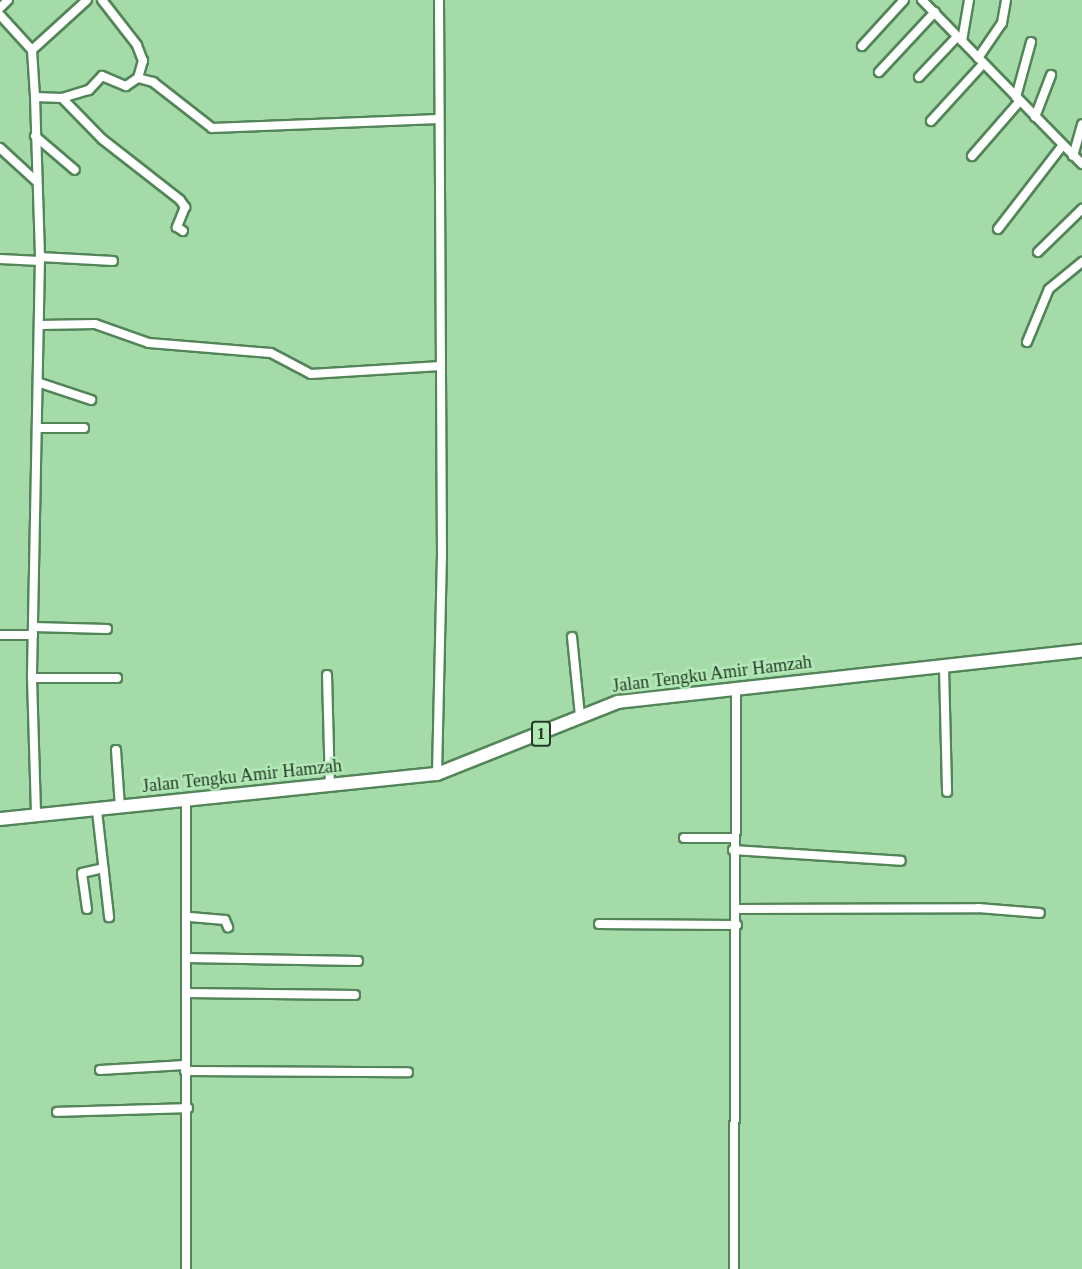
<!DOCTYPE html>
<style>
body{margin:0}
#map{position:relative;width:1082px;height:1269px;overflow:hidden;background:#a5daa9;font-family:Georgia,serif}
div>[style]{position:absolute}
.roads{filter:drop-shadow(2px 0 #528558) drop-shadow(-2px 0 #528558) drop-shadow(0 2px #528558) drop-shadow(0 -2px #528558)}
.minor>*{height:8px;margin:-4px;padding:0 4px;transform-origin:4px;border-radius:4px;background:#fff}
.highway>*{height:12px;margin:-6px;padding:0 6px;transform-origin:6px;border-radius:6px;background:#fff}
span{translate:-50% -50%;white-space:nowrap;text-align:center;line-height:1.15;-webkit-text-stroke:5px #b2e8b6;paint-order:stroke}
.shield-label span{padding:2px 4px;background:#b2e8b6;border:2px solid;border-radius:4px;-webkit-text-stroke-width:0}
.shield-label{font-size:16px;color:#253b27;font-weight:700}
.street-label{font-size:18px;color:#253b27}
</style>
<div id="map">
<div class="roads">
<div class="minor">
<div style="left:922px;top:0;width:229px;rotate:45.7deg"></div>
<div style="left:0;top:8px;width:11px;rotate:-45deg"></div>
<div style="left:0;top:15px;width:47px;rotate:47.6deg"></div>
<div style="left:32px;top:50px;width:47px;rotate:86.3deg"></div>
<div style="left:35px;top:97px;width:160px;rotate:88.2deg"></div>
<div style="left:40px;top:257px;width:421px;rotate:91.1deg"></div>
<div style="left:32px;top:678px;width:138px;rotate:88.3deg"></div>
<div style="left:962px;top:41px;width:42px;rotate:-80.3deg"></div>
<div style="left:862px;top:46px;width:62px;rotate:-47.6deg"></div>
<div style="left:32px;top:50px;width:74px;rotate:-42.3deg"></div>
<div style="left:978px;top:58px;width:42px;rotate:-55.6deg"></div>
<div style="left:1002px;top:23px;width:23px;rotate:-80deg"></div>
<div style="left:879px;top:72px;width:82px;rotate:-47deg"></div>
<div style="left:919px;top:77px;width:55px;rotate:-46.5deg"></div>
<div style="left:138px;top:78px;width:16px;rotate:15deg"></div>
<div style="left:153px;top:82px;width:75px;rotate:37.9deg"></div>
<div style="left:212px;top:128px;width:227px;rotate:-2.3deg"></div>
<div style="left:35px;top:97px;width:27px;rotate:2deg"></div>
<div style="left:62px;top:98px;width:28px;rotate:-17deg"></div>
<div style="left:89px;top:90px;width:19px;rotate:-47deg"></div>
<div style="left:102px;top:76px;width:26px;rotate:23deg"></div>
<div style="left:126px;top:86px;width:14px;rotate:-34deg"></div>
<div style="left:138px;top:78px;width:18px;rotate:-74deg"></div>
<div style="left:143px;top:61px;width:17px;rotate:-111deg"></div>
<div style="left:137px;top:45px;width:57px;rotate:-127.9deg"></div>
<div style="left:1016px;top:97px;width:57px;rotate:-74.7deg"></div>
<div style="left:62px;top:98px;width:57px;rotate:45.7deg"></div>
<div style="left:102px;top:139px;width:99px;rotate:38deg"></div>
<div style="left:180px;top:200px;width:9px;rotate:54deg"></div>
<div style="left:185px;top:207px;width:22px;rotate:112deg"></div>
<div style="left:177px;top:227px;width:7px;rotate:34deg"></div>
<div style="left:1035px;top:117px;width:45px;rotate:-69.1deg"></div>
<div style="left:931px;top:121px;width:77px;rotate:-47.6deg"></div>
<div style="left:35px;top:136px;width:52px;rotate:40.4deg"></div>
<div style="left:0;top:148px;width:49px;rotate:42.5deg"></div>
<div style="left:972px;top:156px;width:73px;rotate:-48.9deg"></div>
<div style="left:1073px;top:156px;width:33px;rotate:-74deg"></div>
<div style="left:998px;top:229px;width:106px;rotate:-52.3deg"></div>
<div style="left:1038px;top:252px;width:62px;rotate:-44.3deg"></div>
<div style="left:40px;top:257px;width:73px;rotate:3.1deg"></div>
<div style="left:0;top:259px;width:40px;rotate:2.9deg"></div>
<div style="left:40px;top:325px;width:55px;rotate:-1deg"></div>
<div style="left:95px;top:324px;width:57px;rotate:19.4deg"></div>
<div style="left:149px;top:343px;width:122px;rotate:4.7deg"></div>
<div style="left:271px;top:353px;width:45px;rotate:27.7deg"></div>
<div style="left:311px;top:374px;width:130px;rotate:-3.5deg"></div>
<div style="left:1027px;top:342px;width:57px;rotate:-67.5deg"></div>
<div style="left:1049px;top:289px;width:43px;rotate:-39.3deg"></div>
<div style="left:40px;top:383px;width:54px;rotate:18.4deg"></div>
<div style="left:39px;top:428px;width:45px"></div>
<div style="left:33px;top:627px;width:74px;rotate:1.5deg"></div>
<div style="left:0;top:635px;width:33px"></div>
<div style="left:572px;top:637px;width:79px;rotate:84.2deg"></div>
<div style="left:944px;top:667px;width:125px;rotate:88.6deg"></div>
<div style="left:327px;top:675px;width:111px;rotate:88.5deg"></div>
<div style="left:32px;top:678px;width:85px"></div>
<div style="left:116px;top:750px;width:57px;rotate:86deg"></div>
<div style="left:437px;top:774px;width:218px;rotate:-88.7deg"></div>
<div style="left:442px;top:556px;width:556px;rotate:-90.31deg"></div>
<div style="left:97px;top:811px;width:107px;rotate:83.5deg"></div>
<div style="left:684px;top:838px;width:51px"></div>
<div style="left:733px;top:850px;width:168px;rotate:3.7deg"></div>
<div style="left:87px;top:909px;width:36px;rotate:-98deg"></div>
<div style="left:82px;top:873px;width:22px;rotate:-13deg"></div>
<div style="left:735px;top:909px;width:243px;rotate:-0.2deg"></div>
<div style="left:978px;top:908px;width:62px;rotate:4.6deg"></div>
<div style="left:190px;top:917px;width:35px;rotate:5deg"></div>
<div style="left:225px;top:920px;width:8px;rotate:67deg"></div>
<div style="left:599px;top:924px;width:138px;rotate:0.4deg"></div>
<div style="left:186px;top:958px;width:172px;rotate:1deg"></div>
<div style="left:186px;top:993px;width:169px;rotate:0.7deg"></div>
<div style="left:100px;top:1070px;width:85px;rotate:-3.4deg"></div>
<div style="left:185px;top:1071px;width:223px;rotate:0.3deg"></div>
<div style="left:57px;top:1112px;width:131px;rotate:-1.7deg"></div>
<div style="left:186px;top:1269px;width:469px;rotate:-90deg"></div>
<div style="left:734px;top:1269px;width:581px;rotate:-89.8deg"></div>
</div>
<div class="highway">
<div style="left:0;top:819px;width:439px;rotate:-5.9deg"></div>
<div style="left:437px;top:774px;width:195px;rotate:-21.7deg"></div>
<div style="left:618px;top:702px;width:467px;rotate:-6.3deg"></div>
</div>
</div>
<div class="shield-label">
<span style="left:541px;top:734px">1</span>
</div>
<div class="street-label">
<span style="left:712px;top:674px;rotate:-7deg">Jalan Tengku Amir Hamzah</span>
<span style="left:242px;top:776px;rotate:-6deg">Jalan Tengku Amir Hamzah</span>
</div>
</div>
